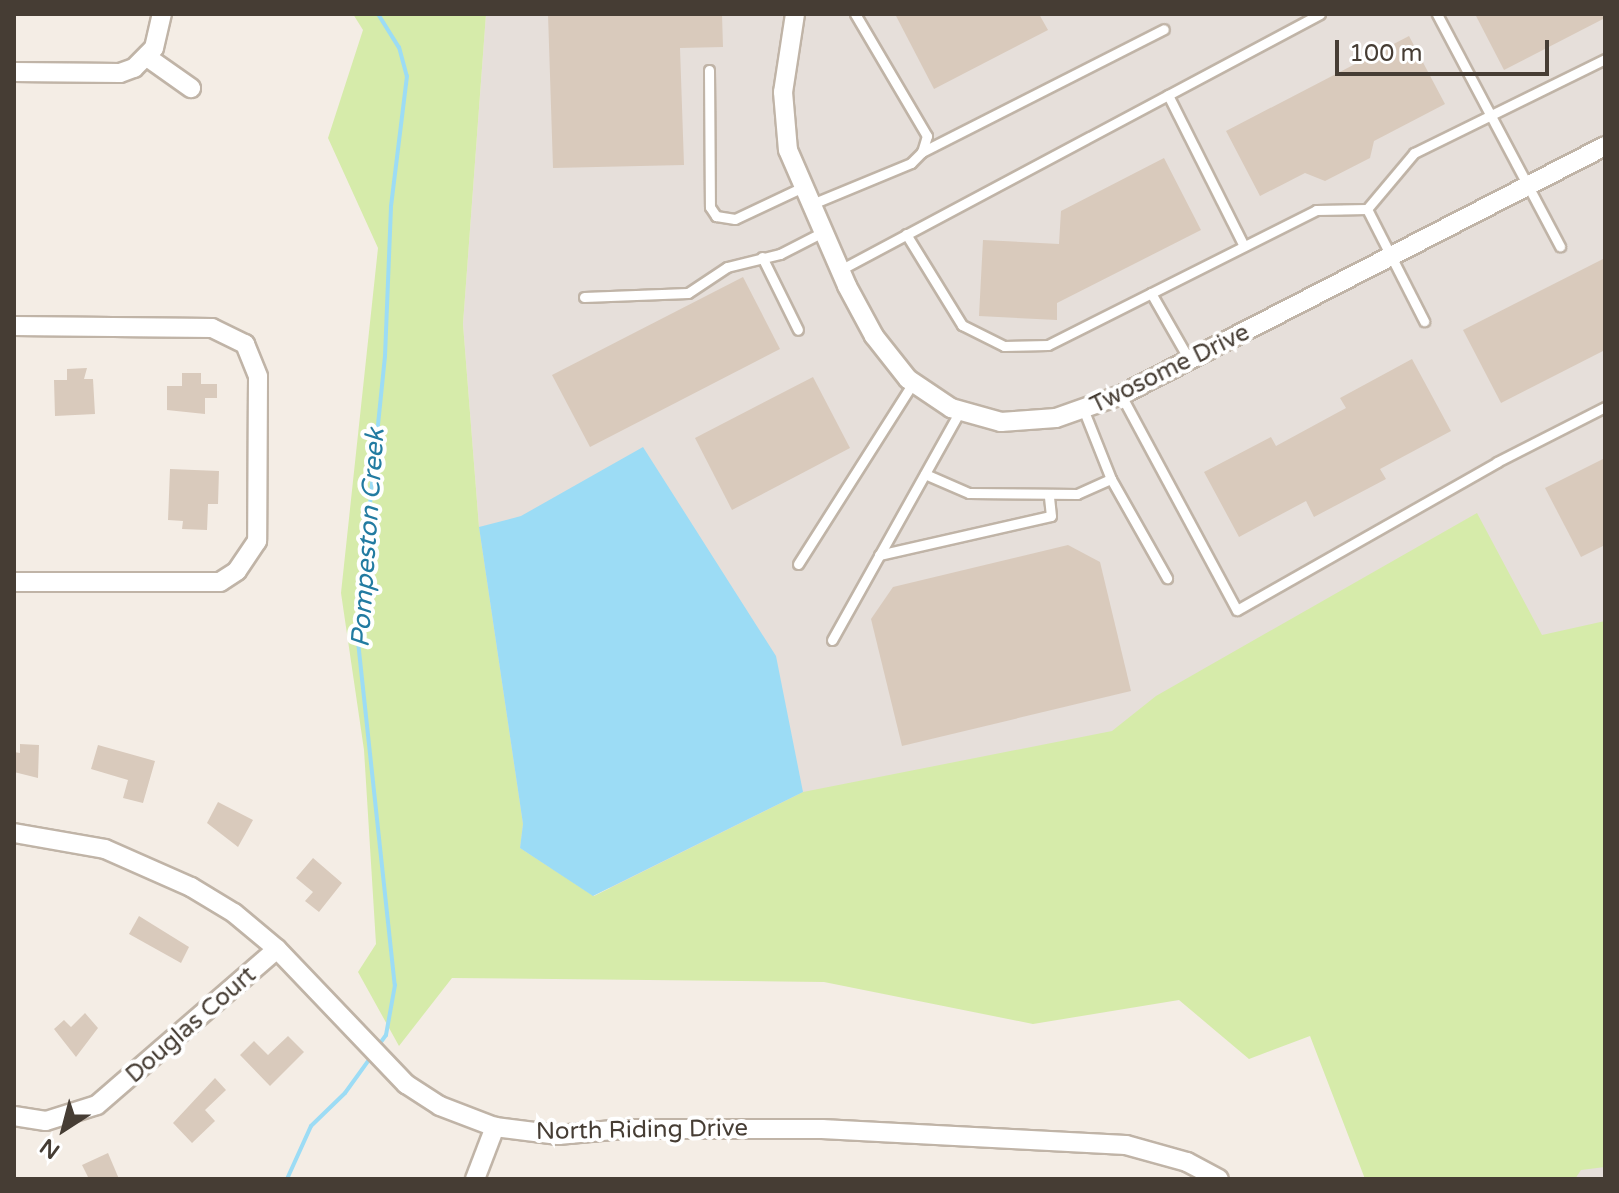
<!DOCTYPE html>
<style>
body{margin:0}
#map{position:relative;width:1619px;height:1193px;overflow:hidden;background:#f4ede5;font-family:"Varela Round",sans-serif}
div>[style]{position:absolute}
.industrial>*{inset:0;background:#e6dfda}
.green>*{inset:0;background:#d6ebaa}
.water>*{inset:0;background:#9cdcf5}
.stream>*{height:4px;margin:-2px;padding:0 2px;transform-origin:2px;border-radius:2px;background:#9cdcf5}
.building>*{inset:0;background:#d9cabc}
.roads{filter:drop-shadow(2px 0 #c0b4a7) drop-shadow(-2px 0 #c0b4a7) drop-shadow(0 2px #c0b4a7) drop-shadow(0 -2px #c0b4a7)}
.service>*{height:9px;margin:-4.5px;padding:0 4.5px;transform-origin:4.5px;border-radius:4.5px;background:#fff}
.minor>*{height:18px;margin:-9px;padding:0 9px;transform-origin:9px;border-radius:9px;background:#fff}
span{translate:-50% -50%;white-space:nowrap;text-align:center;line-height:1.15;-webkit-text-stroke:8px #fff;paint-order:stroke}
.street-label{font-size:24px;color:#463d34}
.water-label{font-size:26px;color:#227ba1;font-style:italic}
.frame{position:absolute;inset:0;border:16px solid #463d34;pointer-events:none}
.north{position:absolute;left:24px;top:1089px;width:80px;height:80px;-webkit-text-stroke:6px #fff;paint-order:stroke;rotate:216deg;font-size:22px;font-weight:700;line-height:32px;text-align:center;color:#463d34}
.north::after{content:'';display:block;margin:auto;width:28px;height:36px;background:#463d34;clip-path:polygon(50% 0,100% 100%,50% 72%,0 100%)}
.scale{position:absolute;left:1335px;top:40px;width:214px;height:36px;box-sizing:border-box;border:4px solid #463d34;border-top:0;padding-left:10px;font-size:24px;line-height:28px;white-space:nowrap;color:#463d34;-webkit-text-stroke:6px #fff;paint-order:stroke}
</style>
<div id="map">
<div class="industrial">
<div style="clip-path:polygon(486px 14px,1605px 14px,1605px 1179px,1398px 1179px,1228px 890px,742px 906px,445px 865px,479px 527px,463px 324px)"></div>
</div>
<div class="green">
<div style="clip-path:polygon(353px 14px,486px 14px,463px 324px,479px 527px,523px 824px,520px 848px,594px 896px,803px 792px,1112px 731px,1156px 696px,1477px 513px,1542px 635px,1605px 621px,1605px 1167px,1581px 1170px,1575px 1179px,1365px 1179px,1310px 1036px,1249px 1059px,1179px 1000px,1033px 1024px,824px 982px,452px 978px,399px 1046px,358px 972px,376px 944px,364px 750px,341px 593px,378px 248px,328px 138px,363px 30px)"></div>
</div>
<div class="water">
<div style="clip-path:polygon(643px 447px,776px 656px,803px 792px,593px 896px,520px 848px,523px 824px,479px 527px,521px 516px)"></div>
</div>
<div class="stream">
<div style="left:378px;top:14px;width:39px;rotate:58deg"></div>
<div style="left:399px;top:47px;width:30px;rotate:75deg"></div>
<div style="left:407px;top:76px;width:132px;rotate:97deg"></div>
<div style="left:391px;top:207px;width:149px;rotate:92.3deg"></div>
<div style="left:385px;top:356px;width:277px;rotate:95.8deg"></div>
<div style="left:357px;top:632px;width:355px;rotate:83.9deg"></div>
<div style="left:395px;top:985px;width:51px;rotate:100.2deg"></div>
<div style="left:386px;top:1035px;width:14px;rotate:126deg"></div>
<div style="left:287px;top:1179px;width:58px;rotate:-65.6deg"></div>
<div style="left:311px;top:1126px;width:47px;rotate:-44.1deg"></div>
<div style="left:345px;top:1093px;width:44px;rotate:-54.2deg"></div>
</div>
<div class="building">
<div style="clip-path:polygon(548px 14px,722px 14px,723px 47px,680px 48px,684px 165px,553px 168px)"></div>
<div style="clip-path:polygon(895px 14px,1039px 14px,1048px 30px,934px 89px)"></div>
<div style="clip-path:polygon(1475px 14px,1605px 14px,1605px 18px,1504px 70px)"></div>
<div style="clip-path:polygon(1409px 36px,1445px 104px,1374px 141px,1370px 158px,1325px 181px,1305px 173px,1260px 196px,1226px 131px)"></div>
<div style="clip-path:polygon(1164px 158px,1201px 230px,1057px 303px,1057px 320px,979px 316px,983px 240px,1059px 244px,1061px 211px)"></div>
<div style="clip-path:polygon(1605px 258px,1605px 350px,1501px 403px,1463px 330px)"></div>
<div style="clip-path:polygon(743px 277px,780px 349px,590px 447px,552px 375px)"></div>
<div style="clip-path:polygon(1412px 359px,1451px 431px,1380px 469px,1386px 479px,1314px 517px,1306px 501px,1239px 537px,1204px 472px,1271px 437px,1276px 446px,1346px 408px,1340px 398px)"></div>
<div style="clip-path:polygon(87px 368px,84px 379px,93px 379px,95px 414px,55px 416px,54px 380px,67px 380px,67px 369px)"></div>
<div style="clip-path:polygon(182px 373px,201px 373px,201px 384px,217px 384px,217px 398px,205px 398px,205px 414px,167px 410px,167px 386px,182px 386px)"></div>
<div style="clip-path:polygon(813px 377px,850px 448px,732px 510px,695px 438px)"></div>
<div style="clip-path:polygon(1605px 458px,1605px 545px,1581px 557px,1545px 488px)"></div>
<div style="clip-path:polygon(170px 469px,219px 471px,218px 504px,208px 504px,207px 530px,182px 529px,183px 521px,168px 520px)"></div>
<div style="clip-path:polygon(1068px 545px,1100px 562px,1131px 691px,902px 746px,871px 619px,893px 587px)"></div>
<div style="clip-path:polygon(20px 744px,39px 745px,38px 778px,14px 772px,14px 752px,20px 753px)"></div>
<div style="clip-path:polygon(98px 745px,155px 761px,143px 803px,123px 798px,128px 780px,91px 769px)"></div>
<div style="clip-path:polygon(218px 802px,253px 820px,238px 847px,207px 823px)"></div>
<div style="clip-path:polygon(313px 858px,342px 883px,319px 912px,305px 901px,313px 892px,296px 878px)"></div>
<div style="clip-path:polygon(139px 916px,189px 947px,181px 963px,129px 934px)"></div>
<div style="clip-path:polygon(85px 1013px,98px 1028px,76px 1057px,54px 1029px,64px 1020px,71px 1027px)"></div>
<div style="clip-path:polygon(288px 1036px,304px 1052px,270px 1086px,240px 1055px,254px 1041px,268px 1055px)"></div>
<div style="clip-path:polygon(215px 1078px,226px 1090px,205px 1110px,215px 1121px,192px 1143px,173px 1123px)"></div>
<div style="clip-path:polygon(108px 1153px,119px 1179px,89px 1179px,82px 1165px)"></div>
</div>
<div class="roads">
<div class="service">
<div style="left:1437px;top:14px;width:263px;rotate:62.1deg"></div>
<div style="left:709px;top:70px;width:137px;rotate:89.6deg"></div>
<div style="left:710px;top:207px;width:11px;rotate:56deg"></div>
<div style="left:716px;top:216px;width:19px;rotate:9deg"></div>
<div style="left:735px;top:219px;width:73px;rotate:-25.2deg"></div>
<div style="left:1168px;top:95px;width:169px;rotate:63.3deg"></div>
<div style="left:922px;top:152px;width:271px;rotate:-26.9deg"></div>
<div style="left:812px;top:204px;width:107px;rotate:-22.5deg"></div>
<div style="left:911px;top:163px;width:16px;rotate:-45deg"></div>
<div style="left:922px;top:152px;width:17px;rotate:-73deg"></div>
<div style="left:927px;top:136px;width:142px;rotate:-120.5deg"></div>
<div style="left:1367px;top:209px;width:126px;rotate:63deg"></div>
<div style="left:906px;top:234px;width:107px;rotate:58.4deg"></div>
<div style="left:962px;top:325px;width:47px;rotate:26.6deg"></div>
<div style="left:1004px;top:346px;width:44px;rotate:-1.3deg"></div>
<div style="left:1048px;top:345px;width:300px;rotate:-26.7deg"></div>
<div style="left:1316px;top:210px;width:51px;rotate:-1.1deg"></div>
<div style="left:1367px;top:209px;width:73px;rotate:-50deg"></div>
<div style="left:1414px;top:153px;width:213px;rotate:-26.2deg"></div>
<div style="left:762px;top:257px;width:81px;rotate:63.7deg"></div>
<div style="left:840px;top:270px;width:544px;rotate:-28.07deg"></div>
<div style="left:1151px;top:293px;width:78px;rotate:60.2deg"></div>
<div style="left:584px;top:297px;width:104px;rotate:-2.2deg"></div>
<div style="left:688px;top:293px;width:47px;rotate:-33.7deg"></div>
<div style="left:727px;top:267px;width:55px;rotate:-13.8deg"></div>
<div style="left:780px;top:254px;width:46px;rotate:-27.1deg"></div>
<div style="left:1121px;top:395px;width:244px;rotate:61.7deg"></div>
<div style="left:1237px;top:610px;width:299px;rotate:-29.6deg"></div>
<div style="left:1497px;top:462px;width:121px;rotate:-27deg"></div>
<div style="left:925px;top:474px;width:48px;rotate:23.4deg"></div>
<div style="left:969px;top:493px;width:108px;rotate:0.5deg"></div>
<div style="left:1077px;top:494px;width:37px;rotate:-24deg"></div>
<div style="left:1111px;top:479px;width:73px;rotate:-111.7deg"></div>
<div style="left:1111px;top:479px;width:114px;rotate:60.5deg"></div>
<div style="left:879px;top:555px;width:176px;rotate:-12.8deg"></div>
<div style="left:1051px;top:516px;width:20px;rotate:-96deg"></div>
<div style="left:798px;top:564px;width:214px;rotate:-57.6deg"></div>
<div style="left:832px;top:640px;width:262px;rotate:-60.8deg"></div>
</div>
<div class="minor">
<div style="left:795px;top:14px;width:79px;rotate:98.7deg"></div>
<div style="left:783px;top:92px;width:58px;rotate:85.1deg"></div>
<div style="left:788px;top:150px;width:148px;rotate:66.5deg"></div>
<div style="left:847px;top:286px;width:57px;rotate:61.6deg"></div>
<div style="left:874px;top:336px;width:55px;rotate:51.7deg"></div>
<div style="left:908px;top:379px;width:52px;rotate:34deg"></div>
<div style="left:951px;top:408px;width:52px;rotate:15.6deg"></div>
<div style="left:1001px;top:422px;width:55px;rotate:-4.2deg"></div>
<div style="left:1056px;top:418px;width:69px;rotate:-19.5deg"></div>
<div style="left:1121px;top:395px;width:544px;rotate:-27.22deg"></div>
<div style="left:147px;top:57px;width:54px;rotate:35.2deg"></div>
<div style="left:14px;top:72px;width:106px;rotate:0.5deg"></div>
<div style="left:120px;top:73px;width:15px;rotate:-20deg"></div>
<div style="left:134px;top:68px;width:28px;rotate:-45deg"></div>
<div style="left:154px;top:48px;width:35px;rotate:-77deg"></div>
<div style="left:14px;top:326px;width:198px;rotate:0.6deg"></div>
<div style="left:212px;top:328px;width:37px;rotate:26deg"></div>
<div style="left:245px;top:344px;width:35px;rotate:68deg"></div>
<div style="left:258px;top:377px;width:164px;rotate:90.3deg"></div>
<div style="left:257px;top:541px;width:36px;rotate:124deg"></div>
<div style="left:237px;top:571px;width:20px;rotate:147deg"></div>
<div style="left:220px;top:582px;width:206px;rotate:180deg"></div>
<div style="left:14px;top:833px;width:92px;rotate:10deg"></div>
<div style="left:105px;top:849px;width:94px;rotate:23.8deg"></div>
<div style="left:191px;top:887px;width:50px;rotate:31.2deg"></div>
<div style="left:234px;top:913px;width:56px;rotate:39.9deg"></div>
<div style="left:277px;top:949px;width:187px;rotate:46.3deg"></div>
<div style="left:406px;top:1084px;width:40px;rotate:32.9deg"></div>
<div style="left:440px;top:1106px;width:59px;rotate:20.9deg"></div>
<div style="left:495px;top:1127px;width:64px;rotate:7.2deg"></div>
<div style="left:558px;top:1135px;width:66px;rotate:-5.2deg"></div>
<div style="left:624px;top:1129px;width:198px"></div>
<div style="left:822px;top:1129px;width:304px;rotate:3deg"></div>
<div style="left:1126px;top:1145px;width:63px;rotate:15.6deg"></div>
<div style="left:1187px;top:1162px;width:36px;rotate:28deg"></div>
<div style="left:14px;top:1116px;width:32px;rotate:9deg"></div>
<div style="left:46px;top:1121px;width:53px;rotate:-17.4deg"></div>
<div style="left:97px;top:1105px;width:238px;rotate:-40.9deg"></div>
<div style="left:475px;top:1179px;width:56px;rotate:-69deg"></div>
</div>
</div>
<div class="street-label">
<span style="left:1170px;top:369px;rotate:-26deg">Twosome Drive</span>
<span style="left:191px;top:1025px;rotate:-41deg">Douglas Court</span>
<span style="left:642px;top:1130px;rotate:-1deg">North Riding Drive</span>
</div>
<div class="water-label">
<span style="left:368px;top:538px;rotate:-86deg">Pompeston Creek</span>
</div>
<div class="frame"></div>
<div class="north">N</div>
<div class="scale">100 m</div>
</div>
